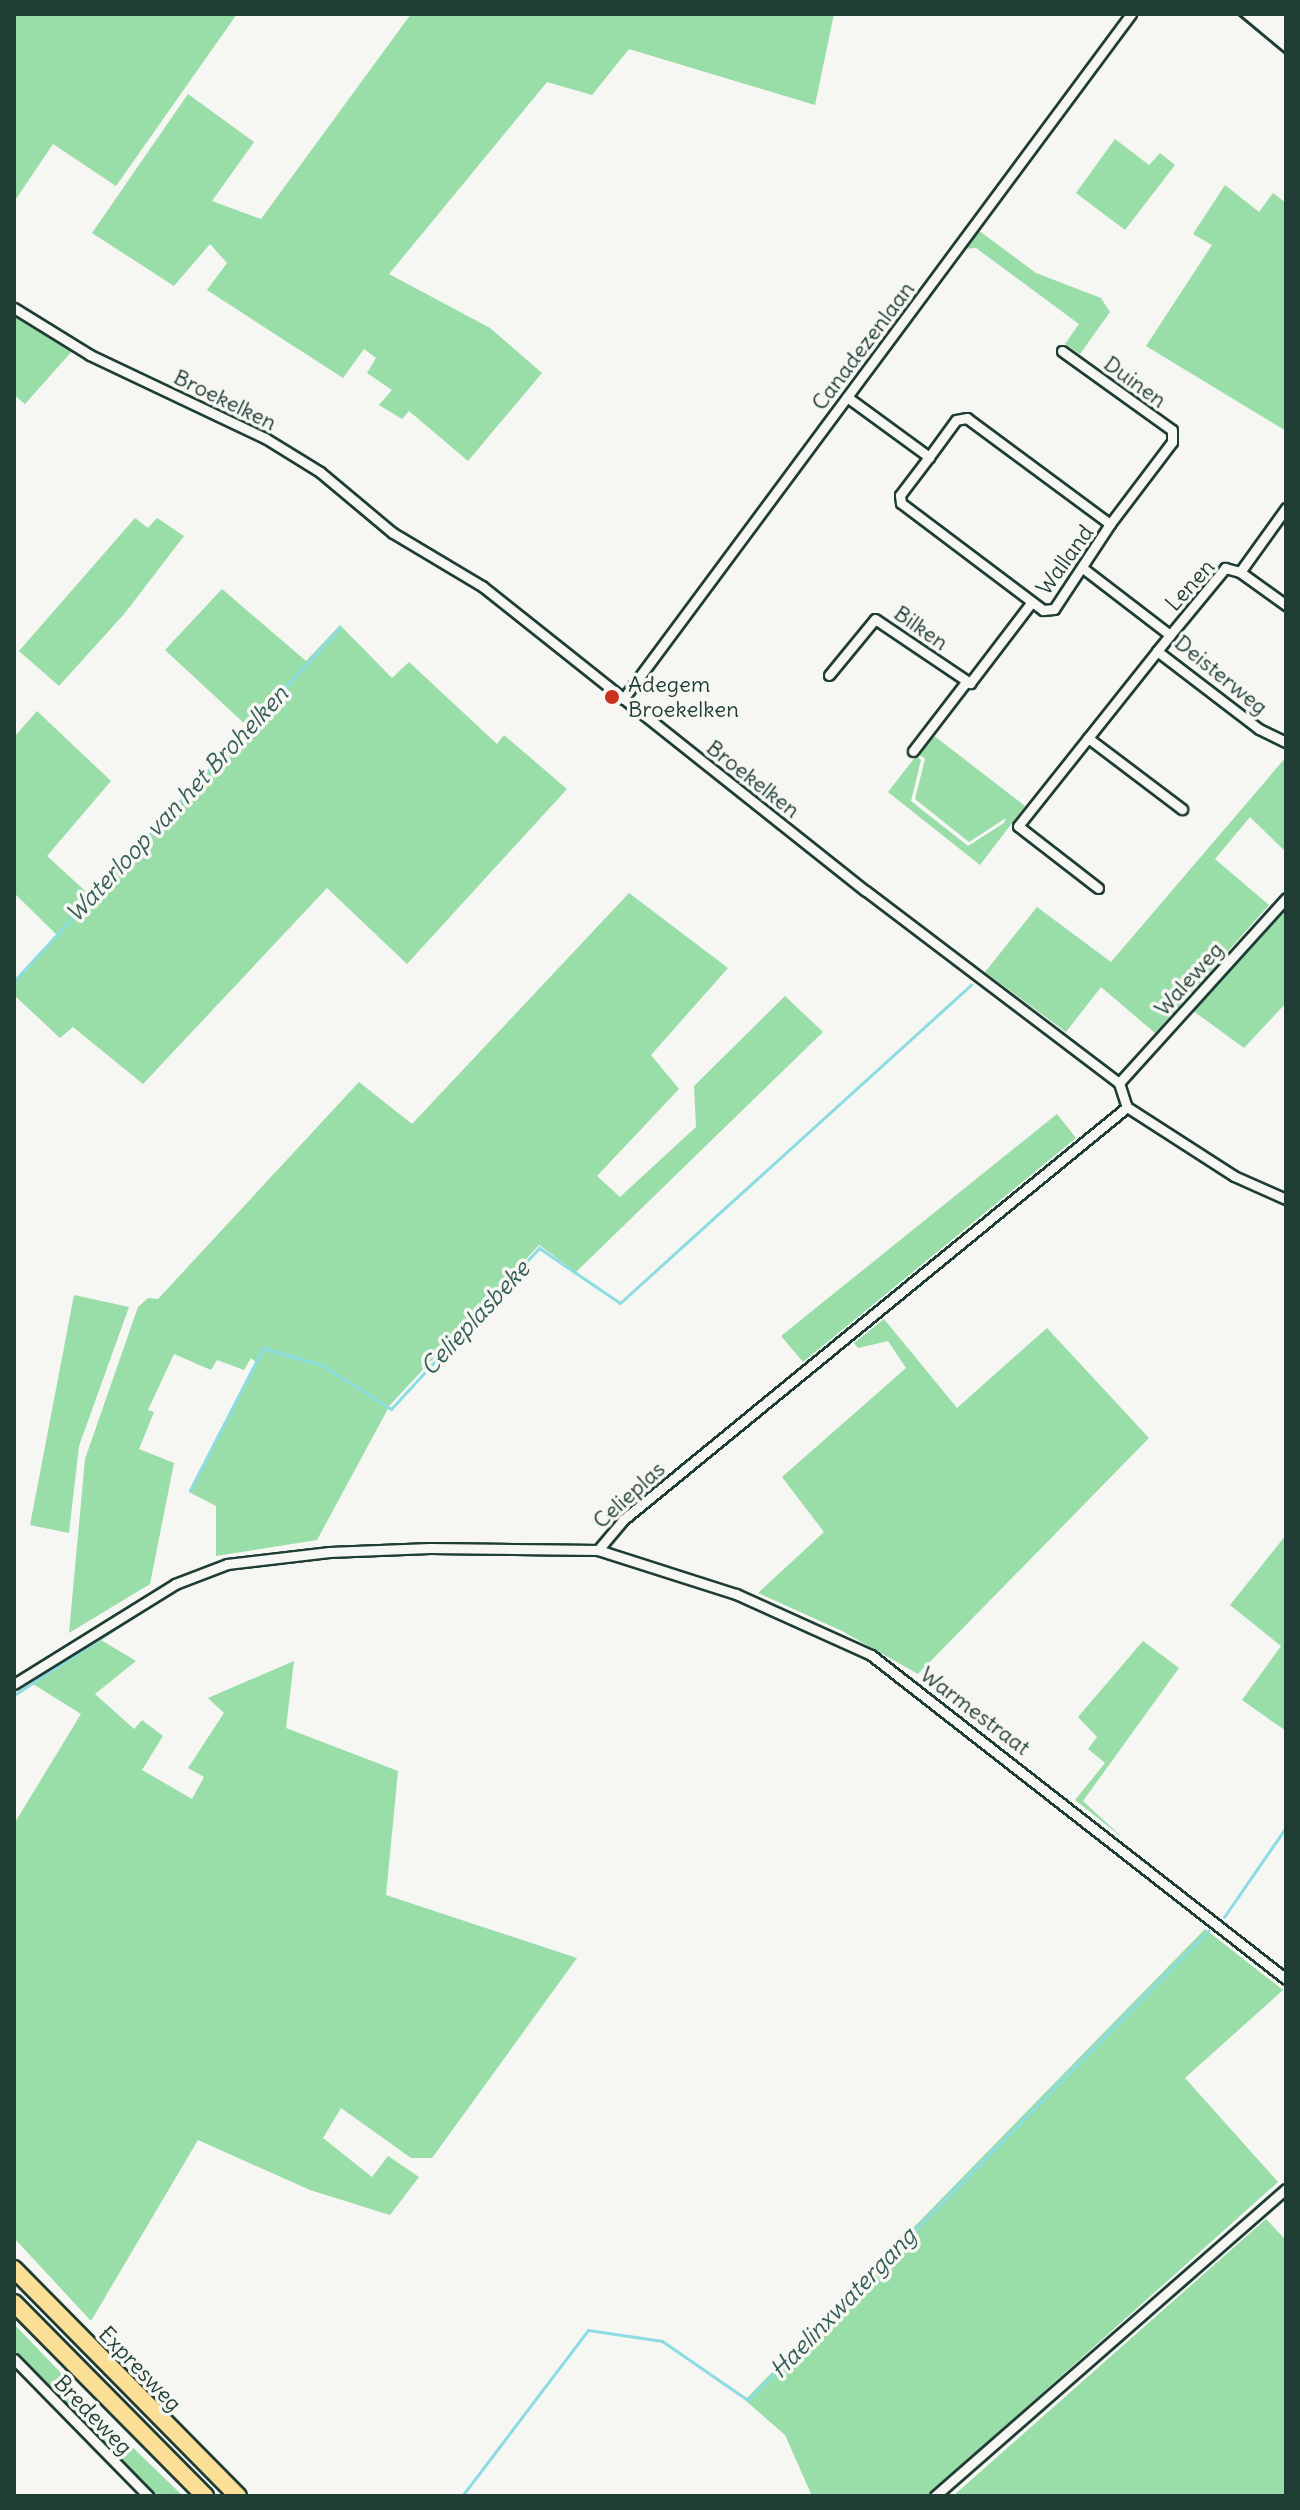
<!DOCTYPE html>
<style>
body{margin:0}
#map{position:relative;width:1300px;height:2510px;overflow:hidden;background:#f6f6f2;font-family:Delius,sans-serif}
div>[style]{position:absolute}
.green>*{inset:0;background:#99dda8}
.stream>*{height:3px;margin:-1.5px;padding:0 1.5px;transform-origin:1.5px;border-radius:1.5px;background:#8cdde3}
.roads{filter:drop-shadow(2px 0 #1f3d34) drop-shadow(-2px 0 #1f3d34) drop-shadow(0 2px #1f3d34) drop-shadow(0 -2px #1f3d34)}
.street>*{height:9px;margin:-4.5px;padding:0 4.5px;transform-origin:4.5px;border-radius:4.5px;background:#f6f6f2}
.highway>*{height:16px;margin:-8px;padding:0 8px;transform-origin:8px;border-radius:8px;background:#fbdf96}
.rail>*{height:3px;margin:-1.5px;padding:0 1.5px;transform-origin:1.5px;border-radius:1.5px;background:#1f3d34}
.dots>*{width:22px;height:22px;translate:-50% -50%;box-sizing:border-box;border:4px solid #f6f6f2;border-radius:50%}
span{translate:-50% -50%;white-space:nowrap;text-align:center;line-height:1.15;-webkit-text-stroke:7px #f6f6f2;paint-order:stroke}
.street-label{font-size:22px;color:#1f3d34}
.poi-label{font-size:22px;color:#1f3d34}
.left{translate:0 -50%;text-align:left}
.water-label{font-size:24px;color:#355d57;font-style:italic}
.frame{position:absolute;inset:0;border:16px solid #1f3d34;pointer-events:none}
</style>
<div id="map">
<div class="green">
<div style="clip-path:polygon(14px 14px,237px 14px,116px 186px,53px 144px,14px 202px)"></div>
<div style="clip-path:polygon(411px 14px,834px 14px,815px 105px,629px 49px,592px 95px,547px 82px,389px 274px,490px 328px,542px 373px,468px 461px,409px 411px,402px 419px,379px 405px,392px 390px,367px 373px,376px 358px,364px 349px,343px 378px,207px 290px,227px 263px,210px 244px,174px 286px,92px 233px,188px 94px,254px 142px,212px 201px,261px 219px)"></div>
<div style="clip-path:polygon(1115px 139px,1149px 165px,1160px 153px,1175px 165px,1125px 230px,1076px 193px)"></div>
<div style="clip-path:polygon(1225px 185px,1259px 212px,1273px 193px,1286px 203px,1286px 431px,1146px 346px,1212px 245px,1193px 234px)"></div>
<div style="clip-path:polygon(978px 230px,1036px 273px,1101px 298px,1110px 312px,1080px 354px,1065px 344px,1079px 324px,976px 248px,964px 249px)"></div>
<div style="clip-path:polygon(14px 313px,74px 349px,25px 404px,14px 395px)"></div>
<div style="clip-path:polygon(135px 518px,148px 528px,157px 518px,184px 536px,125px 613px,59px 686px,19px 651px)"></div>
<div style="clip-path:polygon(222px 589px,306px 661px,340px 625px,392px 678px,409px 662px,497px 744px,504px 735px,567px 789px,407px 964px,327px 888px,143px 1084px,73px 1027px,60px 1038px,14px 995px,14px 983px,57px 935px,14px 893px,14px 737px,37px 711px,111px 781px,47px 856px,92px 897px,247px 726px,165px 650px)"></div>
<div style="clip-path:polygon(933px 735px,1025px 806px,980px 865px,888px 792px,916px 756px,921px 760px,911px 801px,968px 846px,1004px 823px,1006px 818px,969px 842px,915px 799px,925px 759px,918px 754px)"></div>
<div style="clip-path:polygon(1286px 757px,1286px 852px,1250px 817px,1215px 859px,1269px 905px,1155px 1033px,1101px 987px,1066px 1032px,985px 972px,1037px 907px,1111px 962px)"></div>
<div style="clip-path:polygon(629px 893px,728px 968px,651px 1055px,679px 1089px,597px 1176px,620px 1197px,696px 1127px,694px 1086px,785px 996px,823px 1032px,576px 1272px,539px 1245px,390px 1405px,317px 1540px,216px 1556px,216px 1506px,189px 1492px,257px 1363px,251px 1358px,244px 1370px,217px 1360px,211px 1370px,174px 1354px,148px 1410px,154px 1412px,139px 1449px,174px 1463px,150px 1584px,69px 1633px,85px 1459px,138px 1307px,148px 1298px,158px 1299px,359px 1082px,412px 1124px)"></div>
<div style="clip-path:polygon(1286px 906px,1286px 1003px,1244px 1048px,1192px 1010px)"></div>
<div style="clip-path:polygon(1057px 1114px,1076px 1138px,803px 1362px,781px 1336px)"></div>
<div style="clip-path:polygon(74px 1295px,129px 1307px,79px 1446px,69px 1533px,30px 1525px)"></div>
<div style="clip-path:polygon(884px 1319px,957px 1408px,1047px 1328px,1149px 1438px,918px 1674px,842px 1631px,758px 1593px,824px 1532px,782px 1477px,906px 1368px,888px 1341px,858px 1348px,854px 1343px)"></div>
<div style="clip-path:polygon(1286px 1535px,1286px 1731px,1242px 1700px,1281px 1646px,1230px 1605px)"></div>
<div style="clip-path:polygon(101px 1640px,136px 1661px,95px 1694px,134px 1729px,142px 1720px,163px 1736px,142px 1770px,192px 1799px,204px 1777px,188px 1768px,224px 1713px,208px 1698px,294px 1661px,286px 1728px,398px 1771px,386px 1895px,577px 1958px,432px 2158px,411px 2158px,341px 2108px,323px 2138px,372px 2177px,388px 2156px,419px 2177px,390px 2215px,310px 2190px,198px 2140px,91px 2321px,14px 2238px,14px 1824px,81px 1714px,33px 1684px)"></div>
<div style="clip-path:polygon(1143px 1641px,1179px 1668px,1083px 1801px,1123px 1838px,1075px 1800px,1105px 1763px,1088px 1749px,1097px 1737px,1078px 1717px)"></div>
<div style="clip-path:polygon(1205px 1929px,1283px 1990px,1185px 2078px,1278px 2182px,927px 2496px,812px 2496px,785px 2435px,745px 2400px)"></div>
<div style="clip-path:polygon(1266px 2219px,1286px 2240px,1286px 2496px,953px 2496px)"></div>
<div style="clip-path:polygon(14px 2324px,126px 2441px,183px 2496px,156px 2496px,82px 2422px,14px 2350px)"></div>
</div>
<div class="stream">
<div style="left:14px;top:981px;width:481px;rotate:-47.3deg"></div>
<div style="left:190px;top:1490px;width:160px;rotate:-62.8deg"></div>
<div style="left:263px;top:1348px;width:61px;rotate:16.1deg"></div>
<div style="left:322px;top:1365px;width:82px;rotate:32.5deg"></div>
<div style="left:391px;top:1409px;width:219px;rotate:-47.4deg"></div>
<div style="left:539px;top:1248px;width:98px;rotate:34.2deg"></div>
<div style="left:620px;top:1303px;width:474px;rotate:-42.2deg"></div>
<div style="left:14px;top:1695px;width:157px;rotate:-33.3deg"></div>
<div style="left:1224px;top:1917px;width:109px;rotate:-55.4deg"></div>
<div style="left:462px;top:2496px;width:208px;rotate:-52.8deg"></div>
<div style="left:588px;top:2330px;width:75px;rotate:8.5deg"></div>
<div style="left:662px;top:2341px;width:104px;rotate:34.5deg"></div>
<div style="left:748px;top:2400px;width:658px;rotate:-45.55deg"></div>
</div>
<div class="roads">
<div class="street">
<div style="left:14px;top:308px;width:89px;rotate:31.7deg"></div>
<div style="left:90px;top:355px;width:194px;rotate:25.4deg"></div>
<div style="left:265px;top:438px;width:65px;rotate:31.7deg"></div>
<div style="left:320px;top:472px;width:95px;rotate:39.9deg"></div>
<div style="left:393px;top:533px;width:104px;rotate:30.8deg"></div>
<div style="left:482px;top:586px;width:490px;rotate:38.5deg"></div>
<div style="left:866px;top:891px;width:318px;rotate:37.2deg"></div>
<div style="left:1119px;top:1083px;width:25px;rotate:72deg"></div>
<div style="left:1127px;top:1107px;width:127px;rotate:32.8deg"></div>
<div style="left:1234px;top:1176px;width:57px;rotate:23.9deg"></div>
<div style="left:1062px;top:351px;width:135px;rotate:35.7deg"></div>
<div style="left:1172px;top:430px;width:12px;rotate:90deg"></div>
<div style="left:1172px;top:442px;width:103px;rotate:127.1deg"></div>
<div style="left:847px;top:397px;width:102px;rotate:36.2deg"></div>
<div style="left:929px;top:457px;width:48px;rotate:127.3deg"></div>
<div style="left:900px;top:495px;width:8px;rotate:83deg"></div>
<div style="left:901px;top:503px;width:178px;rotate:37deg"></div>
<div style="left:1043px;top:610px;width:11px;rotate:-5deg"></div>
<div style="left:1054px;top:609px;width:102px;rotate:-56.6deg"></div>
<div style="left:1110px;top:524px;width:178px;rotate:-143.5deg"></div>
<div style="left:967px;top:418px;width:11px;rotate:170deg"></div>
<div style="left:956px;top:420px;width:46px;rotate:126.1deg"></div>
<div style="left:1084px;top:569px;width:108px;rotate:37.5deg"></div>
<div style="left:1170px;top:635px;width:21px;rotate:129deg"></div>
<div style="left:1157px;top:651px;width:128px;rotate:37.4deg"></div>
<div style="left:1259px;top:729px;width:30px;rotate:26deg"></div>
<div style="left:1240px;top:572px;width:79px;rotate:-54.3deg"></div>
<div style="left:1170px;top:635px;width:87px;rotate:-50.6deg"></div>
<div style="left:1225px;top:568px;width:16px;rotate:15deg"></div>
<div style="left:1240px;top:572px;width:57px;rotate:35.7deg"></div>
<div style="left:829px;top:675px;width:72px;rotate:-50.6deg"></div>
<div style="left:875px;top:619px;width:115px;rotate:34deg"></div>
<div style="left:970px;top:683px;width:101px;rotate:-52.7deg"></div>
<div style="left:623px;top:699px;width:853px;rotate:-53.44deg"></div>
<div style="left:1088px;top:738px;width:118px;rotate:37.1deg"></div>
<div style="left:913px;top:751px;width:87px;rotate:-52.5deg"></div>
<div style="left:1098px;top:888px;width:101px;rotate:-142.2deg"></div>
<div style="left:1018px;top:826px;width:223px;rotate:-51.5deg"></div>
<div style="left:1119px;top:1083px;width:249px;rotate:-47.9deg"></div>
<div style="left:598px;top:1550px;width:145px;rotate:17.7deg"></div>
<div style="left:736px;top:1594px;width:148px;rotate:24.3deg"></div>
<div style="left:871px;top:1655px;width:526px;rotate:37.98deg"></div>
<div style="left:14px;top:1684px;width:190px;rotate:-31.8deg"></div>
<div style="left:175px;top:1584px;width:56px;rotate:-21deg"></div>
<div style="left:227px;top:1564px;width:103px;rotate:-6.7deg"></div>
<div style="left:329px;top:1552px;width:101px;rotate:-2.3deg"></div>
<div style="left:430px;top:1548px;width:168px;rotate:0.7deg"></div>
<div style="left:598px;top:1550px;width:39px;rotate:-50deg"></div>
<div style="left:623px;top:1520px;width:652px;rotate:-39.33deg"></div>
<div style="left:14px;top:2359px;width:192px;rotate:45.6deg"></div>
<div style="left:935px;top:2496px;width:466px;rotate:-41.2deg"></div>
</div>
<div class="highway">
<div style="left:14px;top:2269px;width:319px;rotate:45.4deg"></div>
<div style="left:14px;top:2303px;width:272px;rotate:45.3deg"></div>
</div>
</div>
<div class="rail">
<div style="left:1238px;top:14px;width:62px;rotate:39.8deg"></div>
</div>
<div class="dots">
<div style="left:612px;top:697px;background:#c8321e"></div>
</div>
<div class="street-label">
<span style="left:863px;top:346px;rotate:-53deg">Canadezenlaan</span>
<span style="left:1135px;top:382px;rotate:36deg">Duinen</span>
<span style="left:225px;top:400px;rotate:26deg">Broekelken</span>
<span style="left:1065px;top:560px;rotate:-54deg">Walland</span>
<span style="left:1190px;top:585px;rotate:-48deg">Lenen</span>
<span style="left:921px;top:628px;rotate:35deg">Bilken</span>
<span style="left:1221px;top:675px;rotate:39deg">Deisterweg</span>
<span style="left:753px;top:779px;rotate:38deg">Broekelken</span>
<span style="left:1189px;top:979px;rotate:-48deg">Waleweg</span>
<span style="left:629px;top:1495px;rotate:-42deg">Celieplas</span>
<span style="left:975px;top:1711px;rotate:37deg">Warmestraat</span>
<span style="left:140px;top:2369px;rotate:46deg">Expresweg</span>
<span style="left:93px;top:2415px;rotate:46deg">Bredeweg</span>
</div>
<div class="poi-label">
<span class="left" style="left:628px;top:697px">Adegem<br>Broekelken</span>
</div>
<div class="water-label">
<span style="left:177px;top:804px;rotate:-47deg">Waterloop van het Brohelken</span>
<span style="left:475px;top:1318px;rotate:-47deg">Celieplasbeke</span>
<span style="left:843px;top:2303px;rotate:-46deg">Haelinxwatergang</span>
</div>
<div class="frame"></div>
</div>
